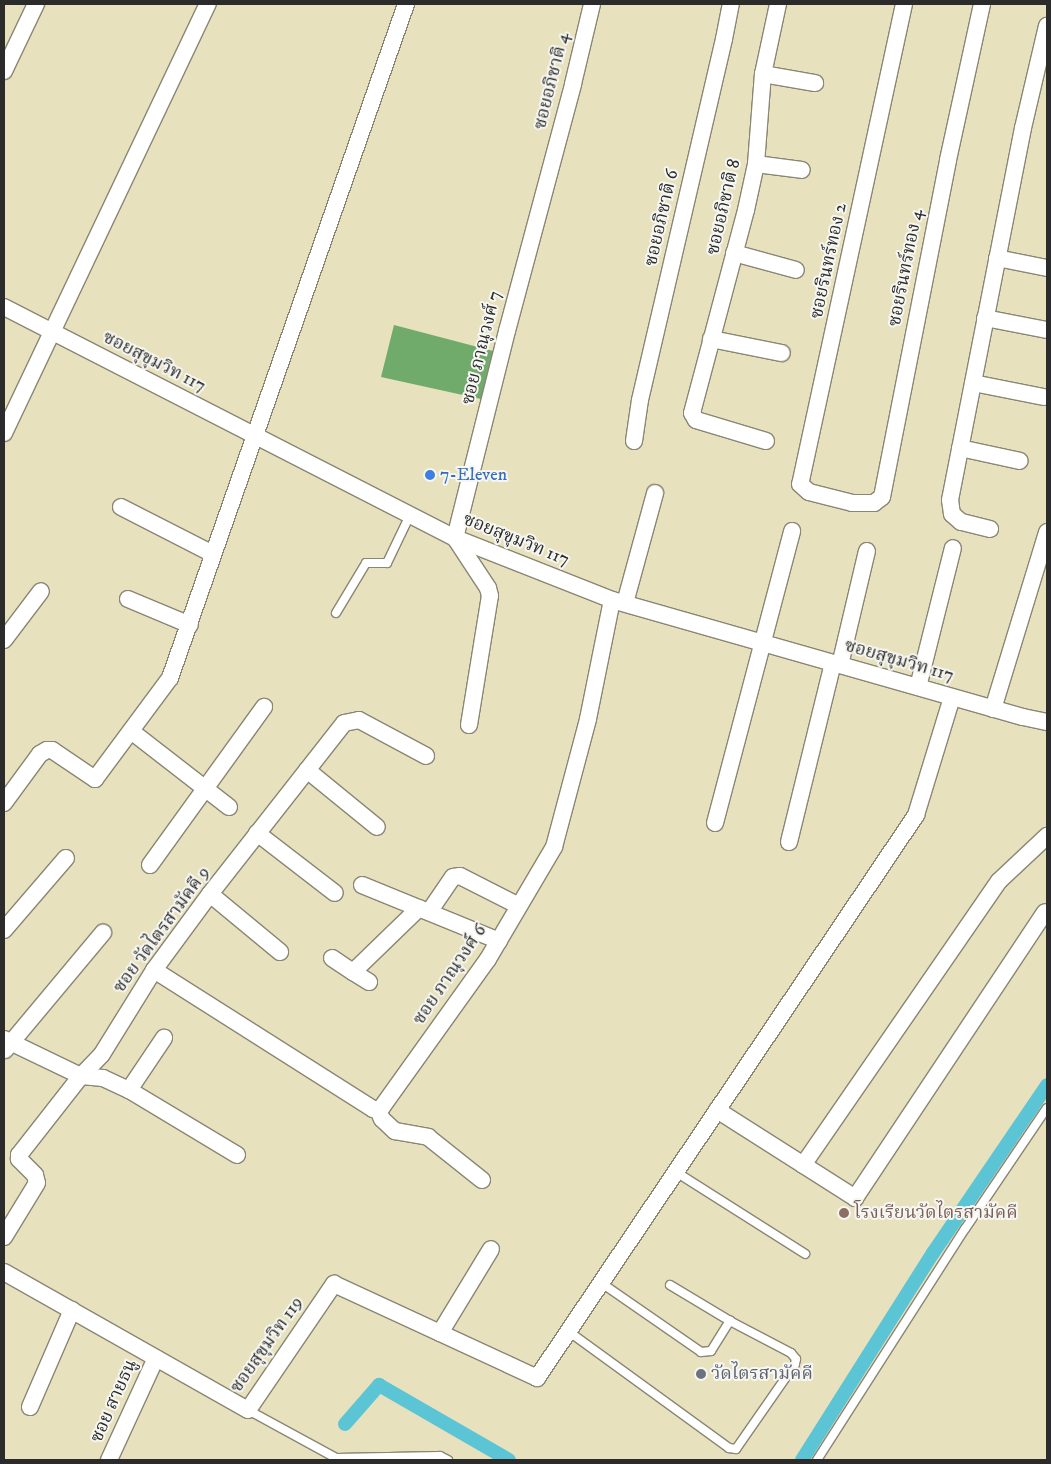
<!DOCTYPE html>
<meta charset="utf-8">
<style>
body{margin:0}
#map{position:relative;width:1051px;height:1464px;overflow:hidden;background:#e7e1be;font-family:"IM FELL DW Pica","Noto Serif Thai",serif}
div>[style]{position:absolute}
.forest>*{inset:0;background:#70ab6b}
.canal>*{height:14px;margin:-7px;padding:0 7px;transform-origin:7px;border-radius:7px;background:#5bc5d5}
.roads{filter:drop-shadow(1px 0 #898674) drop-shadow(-1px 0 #898674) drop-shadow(0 1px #898674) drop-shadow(0 -1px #898674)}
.lane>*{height:8px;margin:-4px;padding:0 4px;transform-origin:4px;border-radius:4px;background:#fff}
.street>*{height:16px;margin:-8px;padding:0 8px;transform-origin:8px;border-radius:8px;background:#fff}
.dots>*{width:14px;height:14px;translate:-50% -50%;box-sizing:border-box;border:2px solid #f6f6f2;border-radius:50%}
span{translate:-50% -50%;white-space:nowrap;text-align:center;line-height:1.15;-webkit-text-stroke:4px #f6f6f2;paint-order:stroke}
.street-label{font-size:18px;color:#2b2b2b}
.shop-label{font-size:18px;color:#366cbe}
.left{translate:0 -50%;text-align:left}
.education-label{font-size:18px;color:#785e54}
.worship-label{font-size:18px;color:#5b616d}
.frame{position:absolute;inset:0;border:5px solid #2b2b2b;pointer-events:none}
</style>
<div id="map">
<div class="forest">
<div style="clip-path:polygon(394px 325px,493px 351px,481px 399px,381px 377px)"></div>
</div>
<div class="canal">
<div style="left:345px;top:1424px;width:52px;rotate:-48.9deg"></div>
<div style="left:379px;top:1385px;width:150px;rotate:30deg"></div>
<div style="left:802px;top:1460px;width:245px;rotate:-57.7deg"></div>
<div style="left:933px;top:1253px;width:203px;rotate:-55.8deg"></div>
</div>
<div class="roads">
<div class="lane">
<div style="left:336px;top:613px;width:58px;rotate:-59deg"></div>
<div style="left:366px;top:563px;width:21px"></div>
<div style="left:387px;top:563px;width:53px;rotate:-64.4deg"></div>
<div style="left:676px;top:1172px;width:153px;rotate:32.4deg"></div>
<div style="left:600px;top:1282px;width:123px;rotate:34.7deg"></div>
<div style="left:701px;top:1352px;width:10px;rotate:-6deg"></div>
<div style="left:711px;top:1351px;width:36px;rotate:-58deg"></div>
<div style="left:568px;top:1331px;width:199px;rotate:36deg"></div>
<div style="left:729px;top:1448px;width:7px;rotate:8deg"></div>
<div style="left:736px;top:1449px;width:103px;rotate:-55.2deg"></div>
<div style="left:795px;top:1364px;width:5px;rotate:-79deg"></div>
<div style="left:796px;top:1359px;width:8px;rotate:-130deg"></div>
<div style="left:791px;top:1353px;width:69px;rotate:-152.3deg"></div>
<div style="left:730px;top:1321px;width:70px;rotate:-149deg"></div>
<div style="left:248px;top:1410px;width:100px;rotate:28.6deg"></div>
<div style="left:336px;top:1458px;width:104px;rotate:-1.1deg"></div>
<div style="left:440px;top:1456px;width:9px;rotate:27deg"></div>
<div style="left:817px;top:1460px;width:274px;rotate:-57.4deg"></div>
<div style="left:965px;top:1229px;width:146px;rotate:-55.9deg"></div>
</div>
<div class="street">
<div style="left:904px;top:4px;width:491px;rotate:102.2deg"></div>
<div style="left:800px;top:484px;width:12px;rotate:42deg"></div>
<div style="left:809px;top:492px;width:44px;rotate:14.3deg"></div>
<div style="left:852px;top:503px;width:22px"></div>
<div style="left:874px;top:503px;width:10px;rotate:-37deg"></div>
<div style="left:882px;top:497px;width:343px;rotate:-78.9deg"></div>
<div style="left:948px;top:160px;width:160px;rotate:-77.7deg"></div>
<div style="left:4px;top:71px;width:74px;rotate:-64.5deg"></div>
<div style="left:763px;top:74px;width:53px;rotate:9.8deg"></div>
<div style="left:756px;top:164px;width:46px;rotate:7.4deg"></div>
<div style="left:734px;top:253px;width:64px;rotate:15.3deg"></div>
<div style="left:997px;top:258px;width:51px;rotate:11.3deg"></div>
<div style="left:4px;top:307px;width:507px;rotate:27.12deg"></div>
<div style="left:455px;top:538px;width:169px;rotate:21.5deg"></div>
<div style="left:612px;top:600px;width:427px;rotate:15.9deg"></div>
<div style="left:1023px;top:717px;width:25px;rotate:12deg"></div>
<div style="left:985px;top:318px;width:63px;rotate:11deg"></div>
<div style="left:711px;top:339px;width:72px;rotate:11.2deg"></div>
<div style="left:973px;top:383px;width:72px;rotate:11.2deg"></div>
<div style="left:4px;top:433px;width:475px;rotate:-64.6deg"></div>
<div style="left:634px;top:441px;width:41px;rotate:-81.7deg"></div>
<div style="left:640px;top:400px;width:371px;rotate:-76.9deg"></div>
<div style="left:724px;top:39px;width:36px;rotate:-79deg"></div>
<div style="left:766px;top:441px;width:73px;rotate:-163.3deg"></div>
<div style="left:696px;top:420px;width:8px;rotate:-120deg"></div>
<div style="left:692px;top:413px;width:210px;rotate:-75.1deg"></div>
<div style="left:746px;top:210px;width:47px;rotate:-77.7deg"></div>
<div style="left:756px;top:164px;width:90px;rotate:-85.6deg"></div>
<div style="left:763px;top:74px;width:72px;rotate:-77.9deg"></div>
<div style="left:960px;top:448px;width:61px;rotate:12.2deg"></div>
<div style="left:121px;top:507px;width:103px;rotate:27.1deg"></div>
<div style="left:990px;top:529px;width:30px;rotate:-166deg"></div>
<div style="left:961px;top:522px;width:12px;rotate:-138deg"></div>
<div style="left:952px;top:514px;width:14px;rotate:-98deg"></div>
<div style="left:950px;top:500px;width:379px;rotate:-78.9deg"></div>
<div style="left:1023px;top:128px;width:105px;rotate:-76.8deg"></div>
<div style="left:128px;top:599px;width:67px;rotate:22.8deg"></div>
<div style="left:625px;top:603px;width:114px;rotate:-74.7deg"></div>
<div style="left:4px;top:640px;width:61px;rotate:-52.9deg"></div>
<div style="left:840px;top:665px;width:117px;rotate:-76.7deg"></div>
<div style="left:918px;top:687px;width:143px;rotate:-75.9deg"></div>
<div style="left:993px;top:709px;width:185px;rotate:-73deg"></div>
<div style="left:469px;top:725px;width:131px;rotate:-80.8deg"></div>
<div style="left:490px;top:596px;width:8px;rotate:-104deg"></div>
<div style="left:488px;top:588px;width:60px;rotate:-123.4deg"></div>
<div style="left:455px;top:538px;width:213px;rotate:-75.9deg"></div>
<div style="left:507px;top:331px;width:256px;rotate:-75deg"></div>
<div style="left:573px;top:84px;width:82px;rotate:-76.6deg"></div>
<div style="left:131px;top:731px;width:124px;rotate:37.8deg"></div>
<div style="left:307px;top:770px;width:90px;rotate:39.2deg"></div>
<div style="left:4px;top:803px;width:61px;rotate:-53.7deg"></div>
<div style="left:40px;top:754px;width:8px;rotate:-30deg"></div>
<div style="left:47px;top:750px;width:5px"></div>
<div style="left:52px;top:750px;width:52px;rotate:34deg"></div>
<div style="left:95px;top:779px;width:126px;rotate:-53.4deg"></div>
<div style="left:170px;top:678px;width:714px;rotate:-70.7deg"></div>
<div style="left:715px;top:823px;width:302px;rotate:-75.2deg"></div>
<div style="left:257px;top:833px;width:98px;rotate:37.6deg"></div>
<div style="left:789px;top:842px;width:184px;rotate:-76.2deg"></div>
<div style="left:150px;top:865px;width:195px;rotate:-54.2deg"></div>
<div style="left:362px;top:885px;width:148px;rotate:22.2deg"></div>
<div style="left:210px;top:894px;width:91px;rotate:39.6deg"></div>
<div style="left:429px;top:912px;width:42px;rotate:-55.6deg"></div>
<div style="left:453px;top:877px;width:7px;rotate:-8deg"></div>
<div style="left:460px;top:876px;width:66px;rotate:27deg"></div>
<div style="left:4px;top:930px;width:95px;rotate:-49.3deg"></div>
<div style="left:332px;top:958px;width:25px;rotate:34deg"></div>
<div style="left:353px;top:972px;width:92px;rotate:-44.1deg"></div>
<div style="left:154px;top:970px;width:259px;rotate:32.4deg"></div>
<div style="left:373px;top:1109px;width:5px;rotate:11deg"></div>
<div style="left:378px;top:1110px;width:5px;rotate:-37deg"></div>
<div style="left:382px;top:1107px;width:182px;rotate:-54.4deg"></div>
<div style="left:488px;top:959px;width:130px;rotate:-59.5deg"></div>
<div style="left:554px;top:847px;width:132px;rotate:-75.1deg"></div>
<div style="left:588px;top:719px;width:121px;rotate:-78.6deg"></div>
<div style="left:353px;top:972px;width:19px;rotate:32deg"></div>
<div style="left:4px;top:1039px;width:85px;rotate:25.7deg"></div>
<div style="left:81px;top:1076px;width:22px;rotate:5deg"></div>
<div style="left:103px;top:1078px;width:29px;rotate:25deg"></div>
<div style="left:129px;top:1090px;width:126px;rotate:31deg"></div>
<div style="left:5px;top:1050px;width:153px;rotate:-50.1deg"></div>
<div style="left:129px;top:1090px;width:63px;rotate:-56.1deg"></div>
<div style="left:378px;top:1110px;width:10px;rotate:66deg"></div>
<div style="left:382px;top:1119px;width:18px;rotate:43deg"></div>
<div style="left:395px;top:1131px;width:34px;rotate:10deg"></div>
<div style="left:428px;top:1137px;width:69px;rotate:38.5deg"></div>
<div style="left:717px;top:1110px;width:164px;rotate:32.5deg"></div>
<div style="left:855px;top:1198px;width:343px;rotate:-56.4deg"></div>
<div style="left:803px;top:1165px;width:345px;rotate:-55.4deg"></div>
<div style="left:999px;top:881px;width:66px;rotate:-43.2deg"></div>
<div style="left:4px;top:1237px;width:63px;rotate:-58.6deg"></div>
<div style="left:37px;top:1183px;width:8px;rotate:-104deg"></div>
<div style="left:35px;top:1175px;width:23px;rotate:-135deg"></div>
<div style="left:19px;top:1159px;width:4px;rotate:-90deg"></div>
<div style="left:19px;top:1155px;width:100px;rotate:-51.9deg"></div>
<div style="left:81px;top:1076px;width:30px;rotate:-46deg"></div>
<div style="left:102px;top:1054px;width:99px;rotate:-58.2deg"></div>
<div style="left:154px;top:970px;width:94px;rotate:-53.6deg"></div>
<div style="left:210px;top:894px;width:217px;rotate:-51.9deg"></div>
<div style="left:344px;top:723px;width:15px;rotate:-11deg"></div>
<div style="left:359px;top:720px;width:76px;rotate:28.2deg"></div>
<div style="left:4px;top:1272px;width:280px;rotate:29.5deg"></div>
<div style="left:248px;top:1410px;width:153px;rotate:-55.7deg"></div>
<div style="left:334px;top:1284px;width:224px;rotate:24.8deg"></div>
<div style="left:537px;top:1378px;width:679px;rotate:-56.05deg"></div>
<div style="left:916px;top:815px;width:123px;rotate:-73deg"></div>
<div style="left:440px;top:1333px;width:98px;rotate:-58.7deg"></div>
<div style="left:30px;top:1407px;width:106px;rotate:-66.6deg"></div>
<div style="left:109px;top:1460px;width:112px;rotate:-65.3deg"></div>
</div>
</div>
<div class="dots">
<div style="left:430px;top:475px;background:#3f7fe0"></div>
<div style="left:844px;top:1213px;background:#8d6e63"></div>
<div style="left:701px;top:1374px;background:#6b7280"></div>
</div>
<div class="street-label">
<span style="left:552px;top:81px;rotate:-76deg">ซอยอภิชาติ 4</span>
<span style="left:724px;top:207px;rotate:-77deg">ซอยอภิชาติ 8</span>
<span style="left:662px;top:218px;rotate:-77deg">ซอยอภิชาติ 6</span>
<span style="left:829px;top:261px;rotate:-78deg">ซอยรินทร์ทอง 2</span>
<span style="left:906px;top:268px;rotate:-79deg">ซอยรินทร์ทอง 4</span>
<span style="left:482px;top:348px;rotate:-76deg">ซอย ภาณุวงศ์ 7</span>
<span style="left:154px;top:362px;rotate:27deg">ซอยสุขุมวิท 117</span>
<span style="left:516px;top:540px;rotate:22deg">ซอยสุขุมวิท 117</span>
<span style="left:899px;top:661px;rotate:16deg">ซอยสุขุมวิท 117</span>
<span style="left:162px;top:930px;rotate:-54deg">ซอย วัดไตรสามัคคี 9</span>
<span style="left:450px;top:975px;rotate:-56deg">ซอย ภาณุวงศ์ 6</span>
<span style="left:267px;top:1345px;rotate:-55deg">ซอยสุขุมวิท 119</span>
<span style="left:114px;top:1401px;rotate:-66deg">ซอย สายธนู</span>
</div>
<div class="shop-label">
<span class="left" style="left:440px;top:475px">7-Eleven</span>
</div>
<div class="education-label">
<span class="left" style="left:854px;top:1213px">โรงเรียนวัดไตรสามัคคี</span>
</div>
<div class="worship-label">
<span class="left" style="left:711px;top:1374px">วัดไตรสามัคคี</span>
</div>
<div class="frame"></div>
</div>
